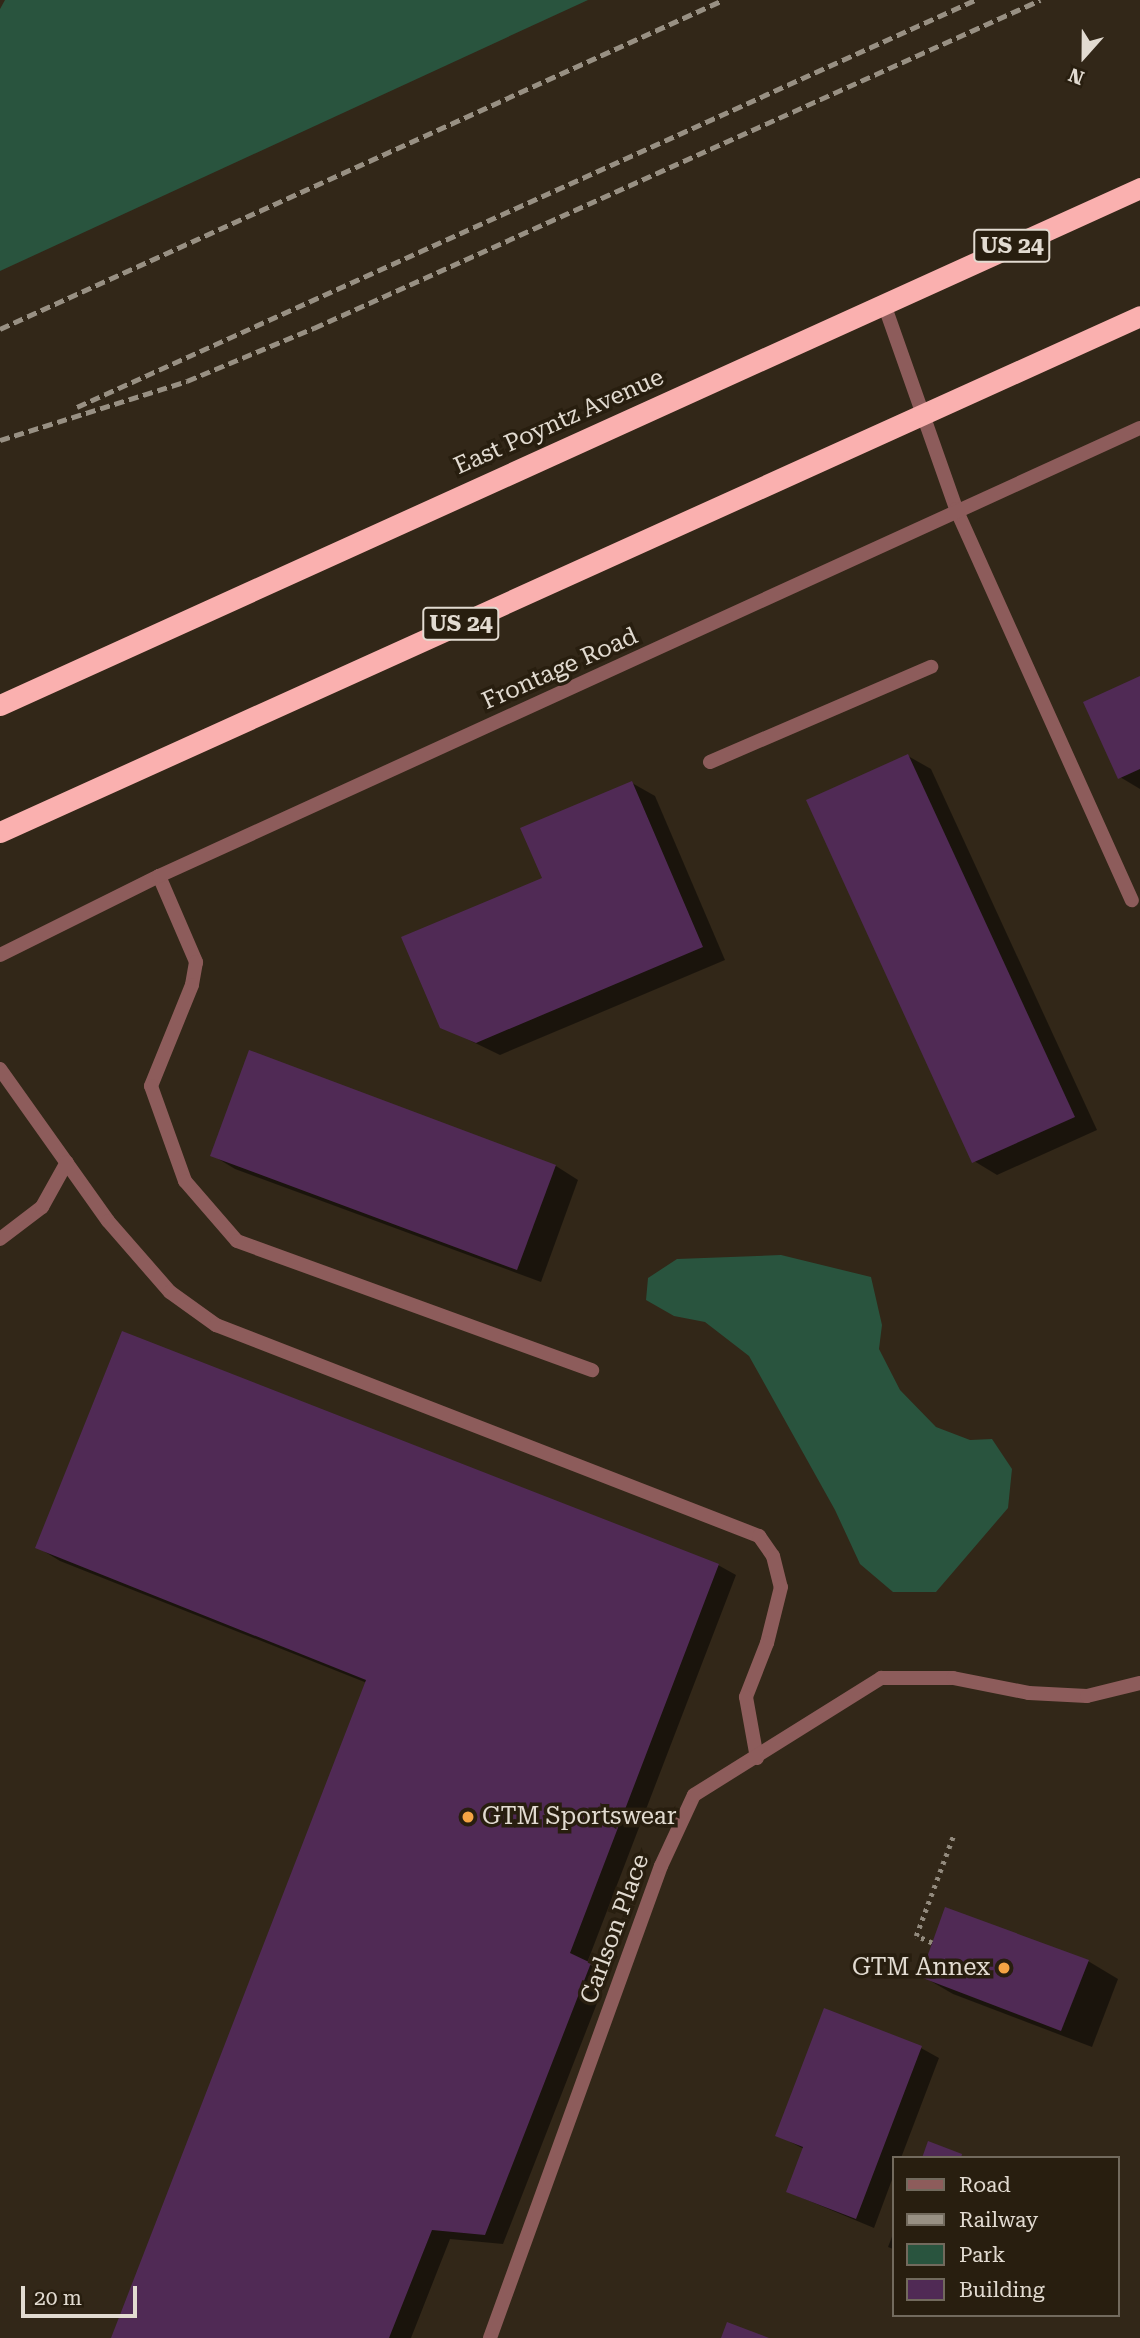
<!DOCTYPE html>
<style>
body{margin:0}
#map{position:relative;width:1140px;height:2338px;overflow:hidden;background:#322718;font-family:"Roboto Serif",serif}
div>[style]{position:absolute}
.green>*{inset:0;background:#29543e}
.shadow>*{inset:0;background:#0007}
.building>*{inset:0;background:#502a55}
.path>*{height:4.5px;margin-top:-2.25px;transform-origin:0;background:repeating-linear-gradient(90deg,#928a7d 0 3.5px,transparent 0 8.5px)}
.lane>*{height:14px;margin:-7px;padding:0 7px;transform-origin:7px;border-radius:7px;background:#8d5c5b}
.street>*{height:14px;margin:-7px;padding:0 7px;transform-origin:7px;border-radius:7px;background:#8d5c5b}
.highway>*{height:21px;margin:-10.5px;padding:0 10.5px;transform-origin:10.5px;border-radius:10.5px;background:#fab0af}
.rail>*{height:5px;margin-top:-2.5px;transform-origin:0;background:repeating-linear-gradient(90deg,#989083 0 10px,transparent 0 15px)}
.dots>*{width:19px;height:19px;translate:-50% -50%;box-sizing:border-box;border:4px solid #281e0f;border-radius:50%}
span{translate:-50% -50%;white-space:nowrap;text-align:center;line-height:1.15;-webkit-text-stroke:7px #281e0f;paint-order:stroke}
.shield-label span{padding:2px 5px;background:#281e0f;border:2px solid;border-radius:5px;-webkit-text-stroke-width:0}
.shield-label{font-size:23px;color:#e2dbd1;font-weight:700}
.street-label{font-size:24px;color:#e2dbd1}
.poi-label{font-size:24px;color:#e2dbd1}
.left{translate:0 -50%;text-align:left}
.right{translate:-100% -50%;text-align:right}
.legend{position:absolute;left:892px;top:2156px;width:228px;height:161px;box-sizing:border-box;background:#281e0f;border:2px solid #726a5d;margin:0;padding:9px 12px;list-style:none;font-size:21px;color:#e2dbd1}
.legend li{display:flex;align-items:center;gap:14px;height:35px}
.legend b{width:35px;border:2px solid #726a5d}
.north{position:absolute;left:1049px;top:21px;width:70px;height:70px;-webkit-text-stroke:5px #281e0f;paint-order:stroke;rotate:201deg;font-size:19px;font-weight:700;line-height:28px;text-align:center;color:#e2dbd1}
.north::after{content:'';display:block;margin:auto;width:24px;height:32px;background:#e2dbd1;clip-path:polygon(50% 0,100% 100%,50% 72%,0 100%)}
.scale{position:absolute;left:21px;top:2286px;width:116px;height:32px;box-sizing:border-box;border:4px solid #e2dbd1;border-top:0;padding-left:9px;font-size:21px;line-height:24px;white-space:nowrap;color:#e2dbd1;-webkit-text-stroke:5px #281e0f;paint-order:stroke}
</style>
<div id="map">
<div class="green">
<div style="clip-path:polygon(5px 0,588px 0,0 271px,0 9px)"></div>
<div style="clip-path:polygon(781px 1255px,871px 1277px,882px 1325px,879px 1349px,900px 1390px,936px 1427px,970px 1440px,992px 1439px,1012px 1469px,1008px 1508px,936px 1592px,893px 1592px,860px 1564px,835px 1510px,749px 1356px,705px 1322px,674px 1316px,646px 1300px,648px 1278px,677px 1259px)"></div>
</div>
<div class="shadow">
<div style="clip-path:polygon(1140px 678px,1140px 789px,1120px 777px)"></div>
<div style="clip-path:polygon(908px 756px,931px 769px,1097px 1130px,997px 1175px,974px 1161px)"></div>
<div style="clip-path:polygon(632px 783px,655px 796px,725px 960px,500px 1055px,442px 1027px)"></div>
<div style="clip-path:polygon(250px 1053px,556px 1166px,578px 1180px,541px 1282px,235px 1169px,212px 1155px)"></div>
<div style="clip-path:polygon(37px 1547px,718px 1565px,736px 1575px,587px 1963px,608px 1975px,503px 2244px,450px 2239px,411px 2338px,113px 2338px,367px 1683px,60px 1561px)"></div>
<div style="clip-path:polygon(1088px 1961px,1118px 1979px,1092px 2047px,953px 1994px,922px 1976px)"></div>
<div style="clip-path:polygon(921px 2048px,939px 2058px,901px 2158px,893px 2158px,893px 2177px,874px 2228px,788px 2192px,804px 2149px,777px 2135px)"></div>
<div style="clip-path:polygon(893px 2234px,893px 2249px,888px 2247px)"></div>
</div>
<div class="building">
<div style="clip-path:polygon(1140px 676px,1140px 769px,1118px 779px,1083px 702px)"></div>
<div style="clip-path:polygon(908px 754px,1075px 1117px,972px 1163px,806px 800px)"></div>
<div style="clip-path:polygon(632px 781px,703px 947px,476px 1043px,440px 1028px,401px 937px,542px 878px,520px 828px)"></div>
<div style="clip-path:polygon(249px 1050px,556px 1165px,517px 1270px,210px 1156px)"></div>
<div style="clip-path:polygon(122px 1331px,719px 1564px,570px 1953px,591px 1963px,485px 2235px,432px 2230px,389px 2338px,111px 2338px,366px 1680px,35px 1548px)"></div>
<div style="clip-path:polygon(945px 1907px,1089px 1960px,1061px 2031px,920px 1977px)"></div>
<div style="clip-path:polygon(824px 2008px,922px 2046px,856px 2219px,786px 2192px,803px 2147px,775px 2136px)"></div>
<div style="clip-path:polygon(928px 2141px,962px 2154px,961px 2158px,922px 2158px)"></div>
<div style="clip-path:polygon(727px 2322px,769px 2338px,721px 2338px)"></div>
</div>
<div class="path">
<div style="left:932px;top:1943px;width:17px;rotate:-156deg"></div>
<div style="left:916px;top:1936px;width:109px;rotate:-69.6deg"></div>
</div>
<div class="lane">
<div style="left:884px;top:304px;width:217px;rotate:70.6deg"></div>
<div style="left:956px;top:509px;width:429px;rotate:65.8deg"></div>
<div style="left:710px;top:762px;width:241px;rotate:-23.3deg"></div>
<div style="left:159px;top:876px;width:94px;rotate:66.7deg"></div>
<div style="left:196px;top:962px;width:23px;rotate:100deg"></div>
<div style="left:192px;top:985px;width:109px;rotate:112.1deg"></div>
<div style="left:151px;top:1086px;width:101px;rotate:70.3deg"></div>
<div style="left:185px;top:1181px;width:79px;rotate:49.1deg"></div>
<div style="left:237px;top:1241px;width:378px;rotate:20deg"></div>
<div style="left:0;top:1069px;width:186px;rotate:54.6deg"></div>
<div style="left:108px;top:1221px;width:94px;rotate:48.9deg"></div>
<div style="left:170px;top:1292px;width:57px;rotate:35.7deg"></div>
<div style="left:216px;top:1325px;width:583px;rotate:21.24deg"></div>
<div style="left:759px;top:1536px;width:24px;rotate:55deg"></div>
<div style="left:773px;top:1556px;width:32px;rotate:76deg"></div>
<div style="left:781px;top:1587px;width:58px;rotate:104deg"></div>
<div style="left:767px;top:1643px;width:58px;rotate:111.3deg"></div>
<div style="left:746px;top:1697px;width:62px;rotate:79.8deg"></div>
<div style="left:0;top:1239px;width:53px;rotate:-37.3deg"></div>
<div style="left:42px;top:1207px;width:51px;rotate:-60.9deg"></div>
</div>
<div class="street">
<div style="left:0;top:955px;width:178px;rotate:-26.4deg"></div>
<div style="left:159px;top:876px;width:1078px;rotate:-24.55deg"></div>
<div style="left:490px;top:2338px;width:502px;rotate:-70.09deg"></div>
<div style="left:661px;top:1866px;width:78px;rotate:-65.1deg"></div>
<div style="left:694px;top:1795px;width:221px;rotate:-32deg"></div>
<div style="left:881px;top:1678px;width:72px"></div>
<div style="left:953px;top:1678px;width:77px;rotate:11.2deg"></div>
<div style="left:1029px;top:1693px;width:58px;rotate:3deg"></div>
<div style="left:1087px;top:1696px;width:55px;rotate:-13.8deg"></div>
</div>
<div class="highway">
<div style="left:0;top:705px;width:1252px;rotate:-24.39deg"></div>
<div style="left:0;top:832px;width:1251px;rotate:-24.35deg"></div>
</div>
<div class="rail">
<div style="left:0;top:329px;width:794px;rotate:-24.47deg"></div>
<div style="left:77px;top:407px;width:986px;rotate:-24.38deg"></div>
<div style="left:0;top:440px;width:196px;rotate:-17.5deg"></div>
<div style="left:187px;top:381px;width:138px;rotate:-22.7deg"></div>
<div style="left:314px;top:328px;width:797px;rotate:-24.31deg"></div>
</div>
<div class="dots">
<div style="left:468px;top:1817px;background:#f4a444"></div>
<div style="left:1004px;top:1968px;background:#f4a444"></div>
</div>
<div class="shield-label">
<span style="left:1012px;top:246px">US 24</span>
<span style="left:461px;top:624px">US 24</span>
</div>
<div class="street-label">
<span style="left:559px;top:422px;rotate:-24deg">East Poyntz Avenue</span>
<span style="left:560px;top:669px;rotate:-24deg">Frontage Road</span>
<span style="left:615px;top:1929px;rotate:-70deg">Carlson Place</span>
</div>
<div class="poi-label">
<span class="left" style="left:482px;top:1817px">GTM Sportswear</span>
<span class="right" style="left:990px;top:1968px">GTM Annex</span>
</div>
<ul class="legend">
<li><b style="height:9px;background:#8d5c5b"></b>Road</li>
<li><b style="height:9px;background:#989083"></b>Railway</li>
<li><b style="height:19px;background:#29543e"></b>Park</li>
<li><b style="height:19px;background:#502a55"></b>Building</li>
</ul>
<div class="north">N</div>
<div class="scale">20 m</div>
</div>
